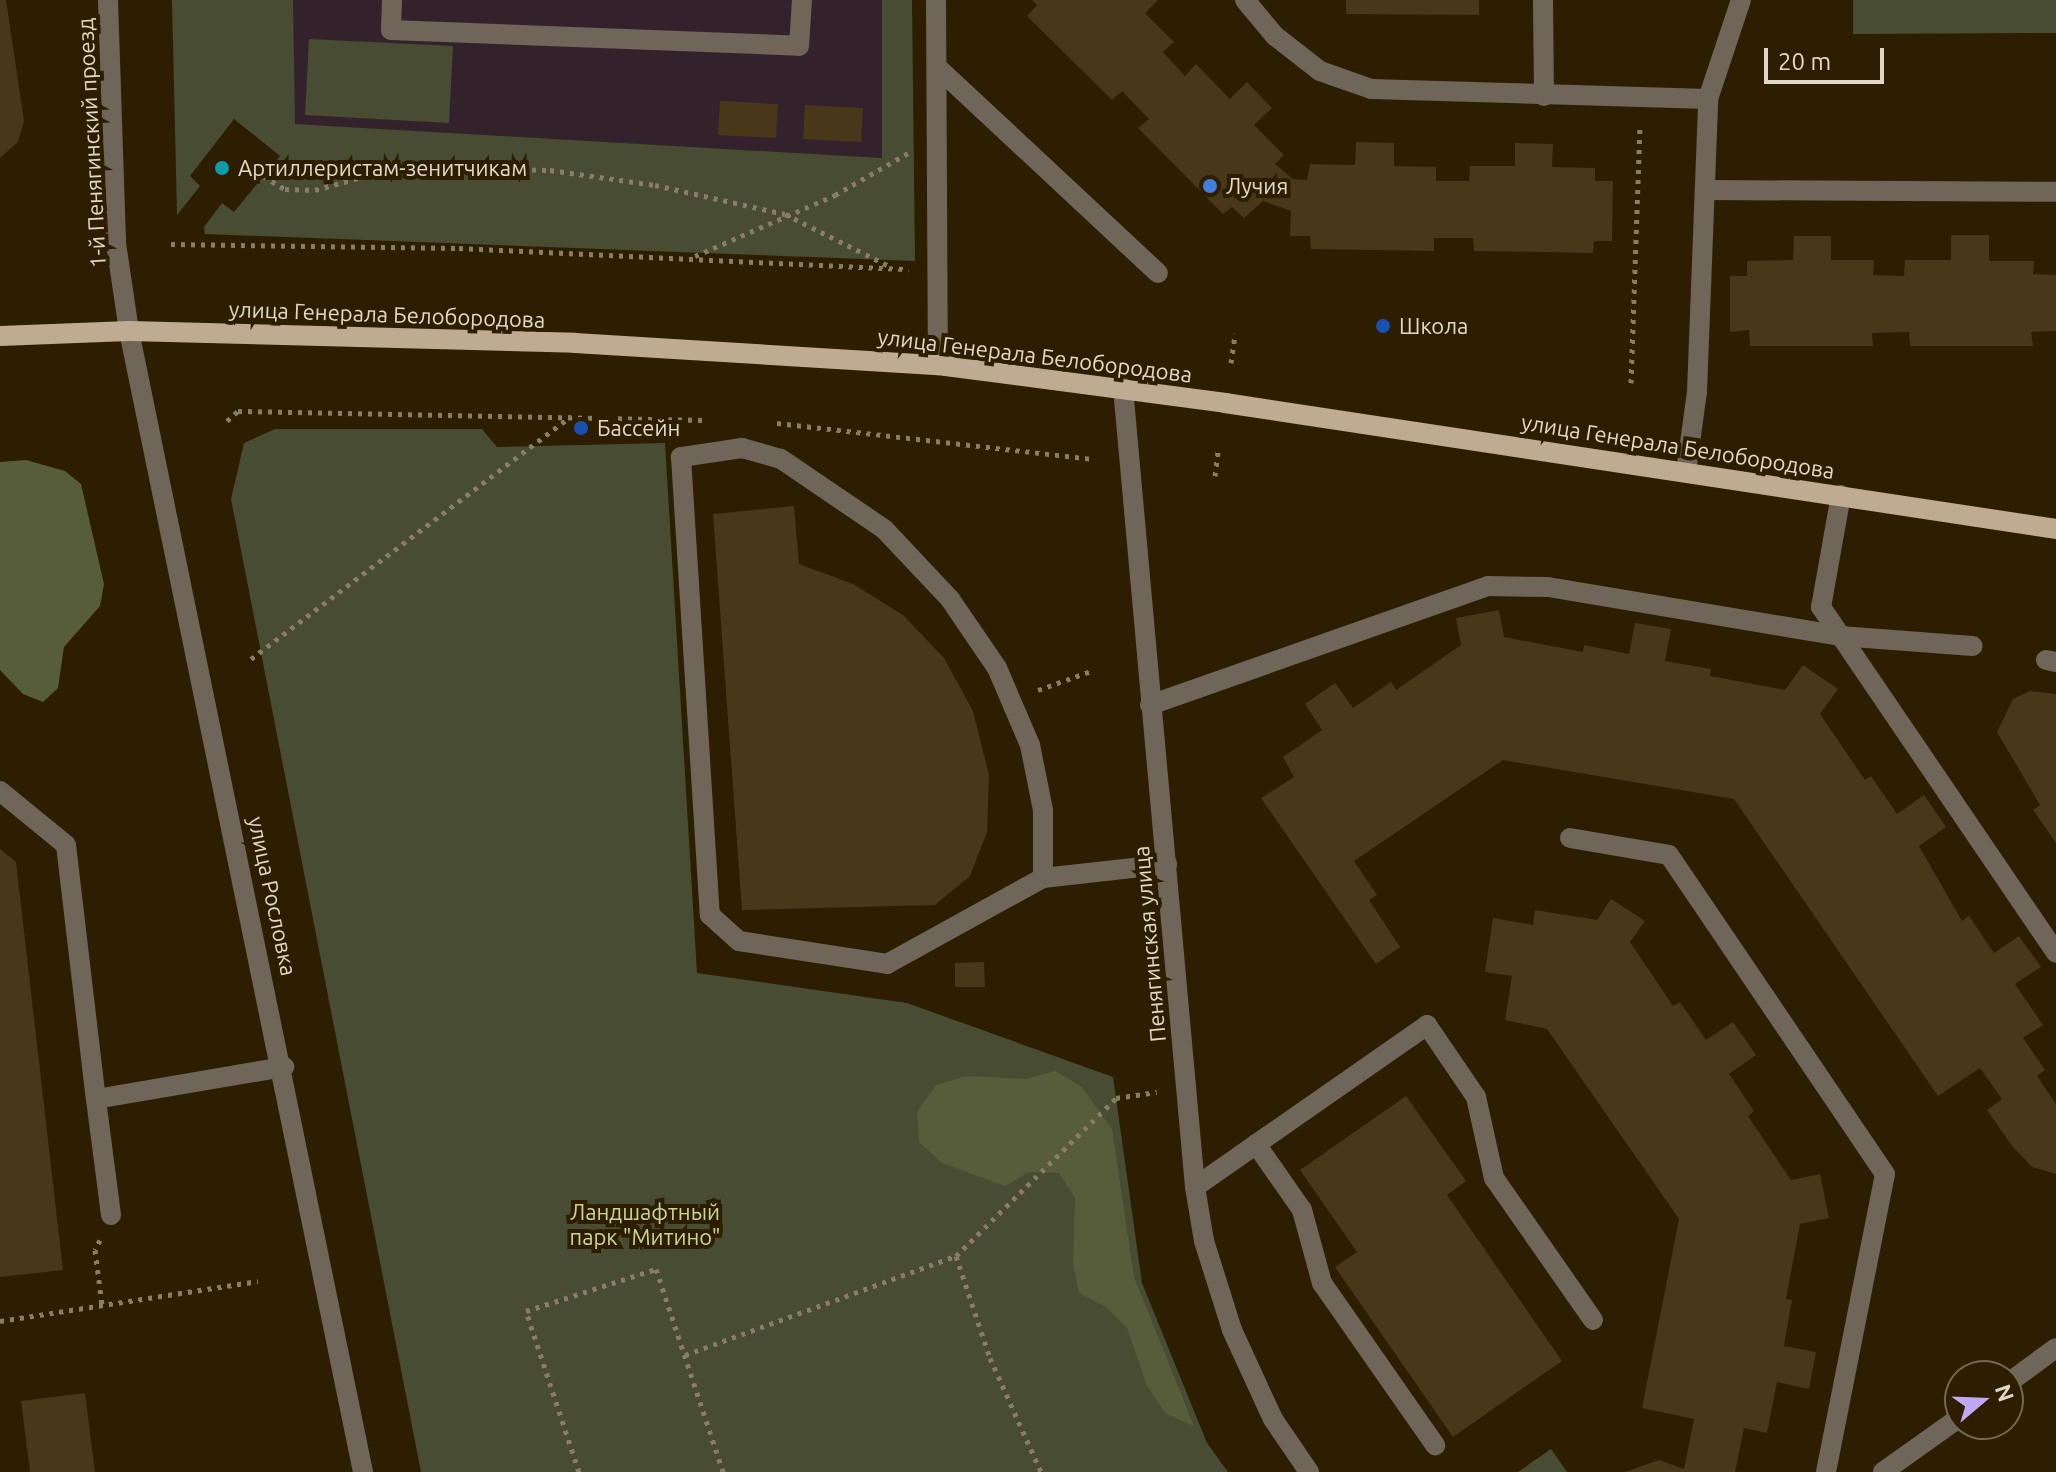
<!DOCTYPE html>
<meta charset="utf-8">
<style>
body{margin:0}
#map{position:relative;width:2056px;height:1472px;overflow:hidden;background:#2d1e01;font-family:Ubuntu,sans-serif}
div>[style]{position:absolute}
.education>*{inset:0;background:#33222c}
.green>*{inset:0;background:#484c33}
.forest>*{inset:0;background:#575c3a}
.building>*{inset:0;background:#483719}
.path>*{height:5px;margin-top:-2.5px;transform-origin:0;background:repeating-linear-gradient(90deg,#897d66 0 4px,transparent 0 10px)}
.minor>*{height:20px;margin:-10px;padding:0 10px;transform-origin:10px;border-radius:10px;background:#6f6559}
.major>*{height:20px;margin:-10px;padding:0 10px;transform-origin:10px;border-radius:10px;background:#bfaa92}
.dots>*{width:22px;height:22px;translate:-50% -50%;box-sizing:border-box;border:4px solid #2d1e01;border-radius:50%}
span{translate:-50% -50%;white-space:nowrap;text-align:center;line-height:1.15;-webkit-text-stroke:8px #2d1e01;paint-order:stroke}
.street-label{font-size:22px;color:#e2d8c8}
.poi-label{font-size:22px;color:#e2d8c8}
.left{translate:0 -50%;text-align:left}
.park-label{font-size:22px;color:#cbd497}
.north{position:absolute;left:1944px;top:1360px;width:80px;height:80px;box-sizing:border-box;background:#2d1e01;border:2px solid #756851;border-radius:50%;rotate:71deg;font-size:22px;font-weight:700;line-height:32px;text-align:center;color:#e2d8c8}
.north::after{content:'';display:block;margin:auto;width:28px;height:36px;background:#c0a8f4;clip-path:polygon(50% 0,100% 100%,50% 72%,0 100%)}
.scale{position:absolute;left:1764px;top:48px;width:120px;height:36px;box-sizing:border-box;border:4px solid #e2d8c8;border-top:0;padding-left:10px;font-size:24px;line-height:28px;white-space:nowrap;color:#e2d8c8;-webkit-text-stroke:6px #2d1e01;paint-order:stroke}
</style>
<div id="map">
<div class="education">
<div style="clip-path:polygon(293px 0,882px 0,882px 158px,294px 124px)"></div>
</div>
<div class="green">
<div style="clip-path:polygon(172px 0,293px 0,295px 124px,882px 158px,882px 0,912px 0,915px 261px,205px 234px,204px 227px,222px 203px,234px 212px,280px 156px,234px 119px,190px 176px,200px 186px,177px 215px)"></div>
<div style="clip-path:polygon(1853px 0,2056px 0,2056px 33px,1853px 34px)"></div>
<div style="clip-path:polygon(309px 39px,453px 46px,449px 123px,305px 115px)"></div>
<div style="clip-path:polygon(275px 429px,482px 429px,497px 447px,665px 443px,697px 973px,907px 1003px,1113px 1077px,1142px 1283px,1207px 1443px,1228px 1472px,421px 1472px,231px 499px,244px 443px)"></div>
<div style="clip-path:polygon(1551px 1449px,1567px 1472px,1518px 1472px)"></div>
</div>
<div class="forest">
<div style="clip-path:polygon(26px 460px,65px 471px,81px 484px,104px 584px,100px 606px,64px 647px,58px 688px,43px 702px,23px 694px,0 670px,0 462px)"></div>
<div style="clip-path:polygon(1055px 1071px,1082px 1087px,1112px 1129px,1134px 1277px,1194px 1426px,1166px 1414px,1147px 1386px,1127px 1328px,1106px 1307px,1079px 1293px,1073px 1262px,1075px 1198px,1059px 1173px,1029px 1172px,1005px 1186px,942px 1163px,919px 1142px,917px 1112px,936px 1085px,966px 1076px,1026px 1079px)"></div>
</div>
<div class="building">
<div style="clip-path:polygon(0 0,6px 0,24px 121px,18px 142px,0 158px)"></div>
<div style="clip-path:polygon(1032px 0,1158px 0,1145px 13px,1174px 42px,1163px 52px,1185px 76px,1196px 64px,1230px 99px,1247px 82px,1272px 108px,1254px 125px,1284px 155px,1275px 164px,1293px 179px,1307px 180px,1310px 164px,1355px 165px,1356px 142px,1394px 143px,1394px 166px,1436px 167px,1436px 181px,1469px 181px,1470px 166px,1515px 166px,1515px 143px,1553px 144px,1552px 167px,1595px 168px,1595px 181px,1613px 181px,1612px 241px,1594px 241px,1593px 253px,1474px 251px,1473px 238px,1434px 238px,1434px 251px,1311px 249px,1310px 236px,1290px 236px,1291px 211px,1263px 201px,1244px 218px,1232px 207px,1223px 214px,1138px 128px,1149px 119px,1122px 91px,1112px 100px,1027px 16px,1037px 5px)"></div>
<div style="clip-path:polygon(1346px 0,1479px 0,1479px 15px,1346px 14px)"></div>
<div style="clip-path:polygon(720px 101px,778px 104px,776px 138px,718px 135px)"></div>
<div style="clip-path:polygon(805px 105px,863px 108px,861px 142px,803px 139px)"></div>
<div style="clip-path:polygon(1951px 235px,1989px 235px,1989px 261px,2034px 261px,2033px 274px,2056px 275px,2056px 331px,2031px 332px,2033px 346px,1910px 346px,1909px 332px,1872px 333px,1873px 346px,1750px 346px,1749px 330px,1730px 332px,1730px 276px,1747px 276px,1747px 261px,1793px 260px,1794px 236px,1831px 236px,1831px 260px,1874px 260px,1873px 275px,1904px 276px,1905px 260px,1951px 260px)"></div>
<div style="clip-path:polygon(794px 506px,799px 564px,853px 584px,903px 615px,944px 658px,973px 711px,989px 775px,987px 832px,970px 876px,935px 905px,742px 910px,713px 514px)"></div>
<div style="clip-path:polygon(1499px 610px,1504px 637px,1583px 652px,1584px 645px,1629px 654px,1635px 623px,1671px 629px,1665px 661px,1711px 669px,1710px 676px,1785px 690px,1803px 665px,1838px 689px,1820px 714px,1865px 780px,1871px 776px,1897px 814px,1924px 795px,1946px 827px,1919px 846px,1962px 921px,1969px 916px,1994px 953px,2019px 936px,2041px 967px,2015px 984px,2043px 1025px,2023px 1038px,2045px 1070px,2037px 1076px,2056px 1104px,2056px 1174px,2032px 1167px,2012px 1146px,1987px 1110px,2002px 1099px,1980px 1068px,1938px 1096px,1734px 799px,1503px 760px,1354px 861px,1377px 895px,1369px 900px,1400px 947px,1376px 964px,1261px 798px,1294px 777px,1283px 757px,1322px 730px,1305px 704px,1335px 683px,1353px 708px,1391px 682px,1396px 690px,1461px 645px,1456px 618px)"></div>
<div style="clip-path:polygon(2030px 691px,2056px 694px,2056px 843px,2033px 810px,2040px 805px,1997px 732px,2013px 699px)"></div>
<div style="clip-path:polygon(0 849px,16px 862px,63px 1270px,0 1277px)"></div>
<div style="clip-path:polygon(1611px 899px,1645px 921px,1630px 942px,1673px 1006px,1680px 1002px,1706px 1040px,1733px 1022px,1756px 1055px,1729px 1074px,1754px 1111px,1748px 1116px,1791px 1180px,1820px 1174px,1829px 1218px,1800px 1224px,1786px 1299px,1792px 1300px,1784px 1346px,1816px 1352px,1809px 1389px,1777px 1382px,1767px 1433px,1744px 1428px,1735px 1472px,1625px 1472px,1659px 1460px,1684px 1469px,1694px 1419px,1642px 1408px,1679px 1219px,1547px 1029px,1505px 1020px,1512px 976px,1485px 972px,1493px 918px,1533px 925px,1535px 910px,1597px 920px)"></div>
<div style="clip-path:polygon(984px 962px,985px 987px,955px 987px,955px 963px)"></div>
<div style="clip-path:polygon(1406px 1096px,1466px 1181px,1447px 1195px,1562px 1361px,1453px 1437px,1335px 1267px,1357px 1252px,1300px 1170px)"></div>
<div style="clip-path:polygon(85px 1393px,95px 1472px,30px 1472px,21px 1401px)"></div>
</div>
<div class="path">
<div style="left:263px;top:176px;width:26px;rotate:31deg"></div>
<div style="left:285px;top:189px;width:30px;rotate:2deg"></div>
<div style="left:315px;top:190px;width:53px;rotate:-15.4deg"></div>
<div style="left:366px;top:176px;width:86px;rotate:-5.3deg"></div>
<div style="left:452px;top:168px;width:98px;rotate:1.2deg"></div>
<div style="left:550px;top:170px;width:106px;rotate:8.1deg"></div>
<div style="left:655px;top:185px;width:133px;rotate:12.6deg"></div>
<div style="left:785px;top:214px;width:114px;rotate:26.6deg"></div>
<div style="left:171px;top:244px;width:288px;rotate:0.8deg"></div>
<div style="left:459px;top:248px;width:450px;rotate:2.7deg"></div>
<div style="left:695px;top:256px;width:153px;rotate:-23.5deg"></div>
<div style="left:835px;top:195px;width:84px;rotate:-29.9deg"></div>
<div style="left:1231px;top:363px;width:30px;rotate:-82deg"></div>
<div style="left:1631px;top:383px;width:256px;rotate:-88deg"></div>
<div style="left:227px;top:421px;width:15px;rotate:-42deg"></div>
<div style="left:238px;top:411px;width:469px;rotate:1.1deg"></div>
<div style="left:777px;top:423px;width:319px;rotate:6.5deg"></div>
<div style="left:1215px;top:476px;width:25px;rotate:-83deg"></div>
<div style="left:251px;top:659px;width:402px;rotate:-37.2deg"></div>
<div style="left:1038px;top:690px;width:59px;rotate:-19.7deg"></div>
<div style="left:100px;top:1240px;width:11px;rotate:117deg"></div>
<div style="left:95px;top:1250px;width:55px;rotate:82.7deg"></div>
<div style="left:956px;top:1256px;width:108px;rotate:71.6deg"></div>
<div style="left:990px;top:1358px;width:125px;rotate:65.9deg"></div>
<div style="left:0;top:1321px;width:261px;rotate:-8.8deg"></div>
<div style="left:685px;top:1355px;width:289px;rotate:-20.1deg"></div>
<div style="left:956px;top:1256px;width:225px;rotate:-44.6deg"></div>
<div style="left:1116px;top:1098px;width:41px;rotate:-8.3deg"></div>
<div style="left:579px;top:1472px;width:169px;rotate:-108.2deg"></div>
<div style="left:526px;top:1311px;width:137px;rotate:-17.9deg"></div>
<div style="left:656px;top:1269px;width:214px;rotate:71.7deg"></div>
</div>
<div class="minor">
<div style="left:108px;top:0;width:243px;rotate:88.1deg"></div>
<div style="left:116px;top:243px;width:89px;rotate:81.6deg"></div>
<div style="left:129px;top:331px;width:1165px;rotate:78.41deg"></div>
<div style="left:392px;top:0;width:30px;rotate:92deg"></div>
<div style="left:391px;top:30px;width:408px;rotate:2.2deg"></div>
<div style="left:799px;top:46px;width:46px;rotate:-86.3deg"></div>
<div style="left:936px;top:0;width:365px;rotate:89.7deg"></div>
<div style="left:1245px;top:0;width:47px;rotate:50.2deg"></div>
<div style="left:1275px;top:36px;width:57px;rotate:37.9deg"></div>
<div style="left:1320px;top:71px;width:54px;rotate:19.4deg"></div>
<div style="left:1371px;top:89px;width:337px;rotate:1.7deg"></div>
<div style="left:1543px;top:0;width:96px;rotate:89.4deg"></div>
<div style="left:937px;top:67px;width:302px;rotate:43deg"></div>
<div style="left:1707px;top:190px;width:349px;rotate:0.3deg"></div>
<div style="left:1123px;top:388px;width:802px;rotate:84.85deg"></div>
<div style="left:1195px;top:1187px;width:55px;rotate:80.5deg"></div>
<div style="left:1204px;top:1241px;width:93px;rotate:72.5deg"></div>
<div style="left:1232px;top:1330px;width:98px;rotate:65.3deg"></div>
<div style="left:1273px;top:1419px;width:64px;rotate:55.8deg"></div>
<div style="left:1686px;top:472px;width:81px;rotate:-82.2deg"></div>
<div style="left:1697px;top:392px;width:293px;rotate:-87.8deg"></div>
<div style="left:1708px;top:99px;width:104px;rotate:-71.6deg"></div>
<div style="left:1841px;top:495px;width:114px;rotate:100.1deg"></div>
<div style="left:1821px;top:607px;width:418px;rotate:55.8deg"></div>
<div style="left:2046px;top:660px;width:10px;rotate:11deg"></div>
<div style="left:1150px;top:705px;width:358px;rotate:-19.4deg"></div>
<div style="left:1488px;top:586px;width:60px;rotate:1deg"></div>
<div style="left:1548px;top:587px;width:296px;rotate:9.5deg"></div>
<div style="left:1840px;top:636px;width:133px;rotate:4.3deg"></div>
<div style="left:0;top:791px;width:85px;rotate:39.3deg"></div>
<div style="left:66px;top:845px;width:256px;rotate:83.3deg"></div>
<div style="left:1570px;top:838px;width:100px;rotate:9.7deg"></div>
<div style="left:1669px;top:855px;width:385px;rotate:55.9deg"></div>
<div style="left:1885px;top:1174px;width:304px;rotate:101.2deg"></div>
<div style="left:1043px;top:878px;width:68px;rotate:-90deg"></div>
<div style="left:1043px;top:810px;width:66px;rotate:-101.3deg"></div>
<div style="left:1030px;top:745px;width:84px;rotate:-113.2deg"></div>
<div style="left:997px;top:668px;width:83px;rotate:-124.3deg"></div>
<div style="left:950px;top:599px;width:96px;rotate:-133.3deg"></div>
<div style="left:884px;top:529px;width:125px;rotate:-145.8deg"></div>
<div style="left:781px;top:459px;width:41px;rotate:-164.2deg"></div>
<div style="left:742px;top:448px;width:62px;rotate:171.6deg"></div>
<div style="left:681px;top:457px;width:459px;rotate:86.4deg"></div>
<div style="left:710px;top:915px;width:39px;rotate:42deg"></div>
<div style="left:739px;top:941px;width:150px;rotate:8.8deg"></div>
<div style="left:887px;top:964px;width:178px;rotate:-28.9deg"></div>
<div style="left:1043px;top:878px;width:125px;rotate:-6.4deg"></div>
<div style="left:1256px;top:1144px;width:80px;rotate:55.1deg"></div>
<div style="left:1302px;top:1210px;width:76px;rotate:74.7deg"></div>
<div style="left:1322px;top:1283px;width:198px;rotate:55.1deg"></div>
<div style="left:1195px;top:1187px;width:283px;rotate:-34.9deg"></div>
<div style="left:1427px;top:1025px;width:87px;rotate:55.8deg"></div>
<div style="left:1476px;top:1097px;width:83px;rotate:77.5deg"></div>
<div style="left:1494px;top:1178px;width:173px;rotate:55.1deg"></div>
<div style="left:111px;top:1215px;width:117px;rotate:-97.4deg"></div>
<div style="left:96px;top:1099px;width:191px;rotate:-9.7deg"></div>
<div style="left:2008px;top:1383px;width:59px;rotate:-36.1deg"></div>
<div style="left:1883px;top:1472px;width:95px;rotate:-35.5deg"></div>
</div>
<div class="major">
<div style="left:0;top:336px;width:129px;rotate:-2.2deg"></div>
<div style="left:129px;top:331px;width:446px;rotate:1.5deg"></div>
<div style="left:575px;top:343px;width:364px;rotate:3.5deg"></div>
<div style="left:938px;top:365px;width:290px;rotate:7.5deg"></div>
<div style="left:1225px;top:403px;width:840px;rotate:8.62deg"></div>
</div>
<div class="dots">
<div style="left:222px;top:168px;background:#0f9aa8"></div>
<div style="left:1210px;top:186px;background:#3f7fe0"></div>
<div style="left:1383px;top:326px;background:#1a4fb4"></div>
<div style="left:581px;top:428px;background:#1a4fb4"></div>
</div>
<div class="street-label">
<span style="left:91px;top:143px;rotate:-93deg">1-й Пенягинский проезд</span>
<span style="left:387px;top:314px;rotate:2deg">улица Генерала Белобородова</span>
<span style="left:1035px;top:355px;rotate:7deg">улица Генерала Белобородова</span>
<span style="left:1678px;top:446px;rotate:9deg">улица Генерала Белобородова</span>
<span style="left:273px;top:896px;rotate:78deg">улица Рословка</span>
<span style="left:1149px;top:944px;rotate:-95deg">Пенягинская улица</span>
</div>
<div class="poi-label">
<span class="left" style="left:238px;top:168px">Артиллеристам-зенитчикам</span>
<span class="left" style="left:1226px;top:186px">Лучия</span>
<span class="left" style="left:1399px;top:326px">Школа</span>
<span class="left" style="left:597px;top:428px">Бассейн</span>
</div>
<div class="park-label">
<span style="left:645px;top:1224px">Ландшафтный<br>парк "Митино"</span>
</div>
<div class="north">N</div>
<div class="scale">20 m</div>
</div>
